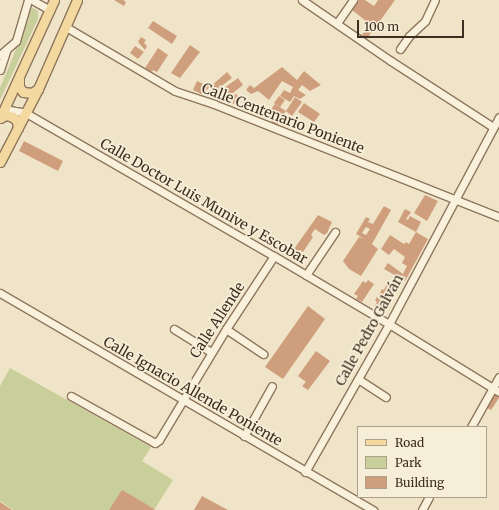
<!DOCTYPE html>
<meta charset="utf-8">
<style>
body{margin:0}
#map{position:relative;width:499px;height:510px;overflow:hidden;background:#f0e4c8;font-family:Merriweather,serif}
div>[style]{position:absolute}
.green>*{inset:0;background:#c9cf9b}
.building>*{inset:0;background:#cf9f7d}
.roads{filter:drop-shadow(1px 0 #8d765c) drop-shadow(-1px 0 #8d765c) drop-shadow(0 1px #8d765c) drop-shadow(0 -1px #8d765c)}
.minor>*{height:7px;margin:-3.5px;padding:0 3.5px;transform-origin:3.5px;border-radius:3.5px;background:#faf1dc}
.major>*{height:9px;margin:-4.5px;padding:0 4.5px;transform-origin:4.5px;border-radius:4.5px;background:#f3d9a0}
span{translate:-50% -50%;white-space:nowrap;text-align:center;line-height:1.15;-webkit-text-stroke:3.5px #f7eed8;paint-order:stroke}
.street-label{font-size:14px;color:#3d2e20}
.legend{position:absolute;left:357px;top:426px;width:130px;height:72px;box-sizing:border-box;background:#f7eed8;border:1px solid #ada18e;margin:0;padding:5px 7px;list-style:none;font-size:12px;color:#3d2e20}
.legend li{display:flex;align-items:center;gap:8px;height:20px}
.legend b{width:20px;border:1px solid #ada18e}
.scale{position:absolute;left:357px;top:20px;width:107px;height:18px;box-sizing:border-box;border:2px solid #3d2e20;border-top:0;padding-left:5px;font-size:12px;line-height:14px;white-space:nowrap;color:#3d2e20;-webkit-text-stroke:3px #f7eed8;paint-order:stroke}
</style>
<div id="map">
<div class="green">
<div style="clip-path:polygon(31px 7px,38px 11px,38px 19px,0 100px,0 88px,28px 20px)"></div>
<div style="clip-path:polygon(10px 368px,151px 447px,142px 461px,173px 480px,154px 510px,13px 510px,0 501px,0 386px)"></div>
</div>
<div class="building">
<div style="clip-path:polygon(114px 0,123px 0,126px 2px,124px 6px)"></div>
<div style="clip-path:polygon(359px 0,365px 0,374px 6px,378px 0,395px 0,375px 28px,352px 10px)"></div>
<div style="clip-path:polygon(153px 21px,177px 36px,172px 44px,148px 28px)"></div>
<div style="clip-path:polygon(367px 28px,369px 30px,371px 28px,373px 29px,367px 39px,362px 35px)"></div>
<div style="clip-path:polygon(141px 37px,146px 40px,144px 43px,147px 46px,145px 50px,138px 42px)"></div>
<div style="clip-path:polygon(190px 45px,200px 52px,180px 78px,171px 73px)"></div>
<div style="clip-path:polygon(135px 46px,144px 52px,138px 59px,130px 53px)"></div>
<div style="clip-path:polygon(158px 48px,168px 55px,157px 72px,153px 70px,152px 72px,145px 68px)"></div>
<div style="clip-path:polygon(282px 67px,297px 80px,304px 71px,321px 85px,310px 91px,302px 85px,298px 90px,306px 95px,300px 99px,294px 96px,290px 102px,280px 96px,284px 90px,290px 93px,293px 87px,282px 81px,269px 100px,258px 91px,251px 94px,246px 90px,250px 85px,254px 88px)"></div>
<div style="clip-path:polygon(227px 72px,232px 78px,220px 87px,227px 93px,218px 100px,210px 87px)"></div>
<div style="clip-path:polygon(238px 78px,243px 85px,229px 96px,224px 88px)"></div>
<div style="clip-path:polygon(197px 81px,210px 87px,201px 94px,193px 90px)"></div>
<div style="clip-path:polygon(236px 94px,241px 99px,234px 104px,225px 102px)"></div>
<div style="clip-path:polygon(279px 96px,285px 100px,280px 107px,274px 103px)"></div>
<div style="clip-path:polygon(295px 97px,302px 102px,292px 116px,286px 111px)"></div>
<div style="clip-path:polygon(244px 100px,260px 106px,259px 110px,263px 112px,262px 116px,241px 108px)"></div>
<div style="clip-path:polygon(304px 103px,320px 114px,314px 122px,298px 112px)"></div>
<div style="clip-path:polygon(275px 104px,286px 111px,277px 125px,271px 122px,276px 116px,269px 112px)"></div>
<div style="clip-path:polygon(24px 141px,63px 161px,58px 171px,19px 151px)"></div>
<div style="clip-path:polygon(425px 195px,438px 201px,427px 221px,414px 213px)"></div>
<div style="clip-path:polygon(evenodd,384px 206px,391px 210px,372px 244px,378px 249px,361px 276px,349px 269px,343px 261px,359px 237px,364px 239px,356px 234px,366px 217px,370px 219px,368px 222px,373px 224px,384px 206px,366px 227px,370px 229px,366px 235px,362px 233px,366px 227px)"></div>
<div style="clip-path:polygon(405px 209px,411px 212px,406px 219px,408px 220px,410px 216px,421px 222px,416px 232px,398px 222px)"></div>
<div style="clip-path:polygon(318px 215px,332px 222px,327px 233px,324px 235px,315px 229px,311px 235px,313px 237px,303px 252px,300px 250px,299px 252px,294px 249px)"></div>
<div style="clip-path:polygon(416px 232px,428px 239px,405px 281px,384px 269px,388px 263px,403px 274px,407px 266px,402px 263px,405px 257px,394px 249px,389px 255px,381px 249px,390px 235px,404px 244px,406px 242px,409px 244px)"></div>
<div style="clip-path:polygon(368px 280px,374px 284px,362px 302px,356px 299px,358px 296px,354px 294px,363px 281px,366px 283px)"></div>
<div style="clip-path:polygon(388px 282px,393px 285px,390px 288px,393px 290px,381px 307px,379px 306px,377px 309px,374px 307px,377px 302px,375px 300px,377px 297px,380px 299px,382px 297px,379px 295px,382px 289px,384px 290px)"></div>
<div style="clip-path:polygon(308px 306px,325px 319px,283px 379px,265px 367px)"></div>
<div style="clip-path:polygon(316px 351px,330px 361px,308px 390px,302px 386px,306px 382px,298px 376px)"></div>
<div style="clip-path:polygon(494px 393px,499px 396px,499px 398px,491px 410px,485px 407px)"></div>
<div style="clip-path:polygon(122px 490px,146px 504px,155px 510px,109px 510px)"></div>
<div style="clip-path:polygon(202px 496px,228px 510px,194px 510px)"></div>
<div style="clip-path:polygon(0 502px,12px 510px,0 510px)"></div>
</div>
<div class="roads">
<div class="minor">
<div style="left:32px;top:0;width:21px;rotate:29deg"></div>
<div style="left:302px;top:0;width:108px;rotate:34.4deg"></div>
<div style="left:391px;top:61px;width:121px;rotate:32.9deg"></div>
<div style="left:337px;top:23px;width:28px;rotate:-55deg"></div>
<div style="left:66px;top:27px;width:126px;rotate:30.4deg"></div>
<div style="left:175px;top:91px;width:41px;rotate:18.4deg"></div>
<div style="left:214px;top:104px;width:307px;rotate:21.6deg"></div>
<div style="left:400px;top:49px;width:16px;rotate:-55deg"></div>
<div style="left:409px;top:36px;width:22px;rotate:-43deg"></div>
<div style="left:425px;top:21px;width:23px;rotate:-65deg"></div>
<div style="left:0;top:55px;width:21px;rotate:-41deg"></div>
<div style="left:16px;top:41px;width:43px;rotate:-73.7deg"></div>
<div style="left:0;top:70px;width:20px;rotate:-72deg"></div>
<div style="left:4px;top:109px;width:22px;rotate:10deg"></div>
<div style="left:26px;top:113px;width:286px;rotate:30deg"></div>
<div style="left:274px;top:256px;width:134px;rotate:30.6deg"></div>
<div style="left:389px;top:324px;width:129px;rotate:31.7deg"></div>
<div style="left:306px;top:275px;width:52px;rotate:-56deg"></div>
<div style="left:0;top:293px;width:432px;rotate:30.2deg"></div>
<div style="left:174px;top:329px;width:44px;rotate:31.9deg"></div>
<div style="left:226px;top:329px;width:45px;rotate:34deg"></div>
<div style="left:358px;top:379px;width:33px;rotate:33deg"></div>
<div style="left:71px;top:396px;width:96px;rotate:29.2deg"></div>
<div style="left:155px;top:443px;width:5px;rotate:-37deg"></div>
<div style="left:159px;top:440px;width:130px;rotate:-58.9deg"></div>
<div style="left:226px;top:329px;width:87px;rotate:-56.7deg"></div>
<div style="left:471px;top:427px;width:57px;rotate:-60.8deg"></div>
<div style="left:244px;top:436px;width:57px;rotate:-60.8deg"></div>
<div style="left:305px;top:472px;width:170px;rotate:-60.4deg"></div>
<div style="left:389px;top:324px;width:234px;rotate:-62deg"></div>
<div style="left:422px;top:510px;width:15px;rotate:-62deg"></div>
</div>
<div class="major">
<div style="left:19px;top:79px;width:8px;rotate:90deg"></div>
<div style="left:19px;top:87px;width:6px;rotate:51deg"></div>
<div style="left:23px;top:92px;width:9px;rotate:6deg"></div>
<div style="left:32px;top:93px;width:7px;rotate:-34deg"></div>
<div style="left:0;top:118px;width:130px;rotate:-65.4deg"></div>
<div style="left:0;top:118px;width:7px;rotate:-27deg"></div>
<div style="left:6px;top:115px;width:7px;rotate:16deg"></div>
<div style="left:13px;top:117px;width:6px;rotate:45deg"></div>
<div style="left:17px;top:121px;width:7px;rotate:82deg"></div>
<div style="left:0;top:162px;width:82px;rotate:-62.5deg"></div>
<div style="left:38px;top:89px;width:97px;rotate:-66.3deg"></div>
</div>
</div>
<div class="street-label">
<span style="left:283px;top:118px;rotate:21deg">Calle Centenario Poniente</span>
<span style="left:204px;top:201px;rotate:30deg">Calle Doctor Luis Munive y Escobar</span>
<span style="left:217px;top:320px;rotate:-57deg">Calle Allende</span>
<span style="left:369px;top:330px;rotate:-61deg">Calle Pedro Galván</span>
<span style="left:193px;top:391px;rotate:30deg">Calle Ignacio Allende Poniente</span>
</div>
<ul class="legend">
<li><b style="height:5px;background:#f3d9a0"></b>Road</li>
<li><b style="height:11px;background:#c9cf9b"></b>Park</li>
<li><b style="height:11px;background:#cf9f7d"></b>Building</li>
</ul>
<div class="scale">100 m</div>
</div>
